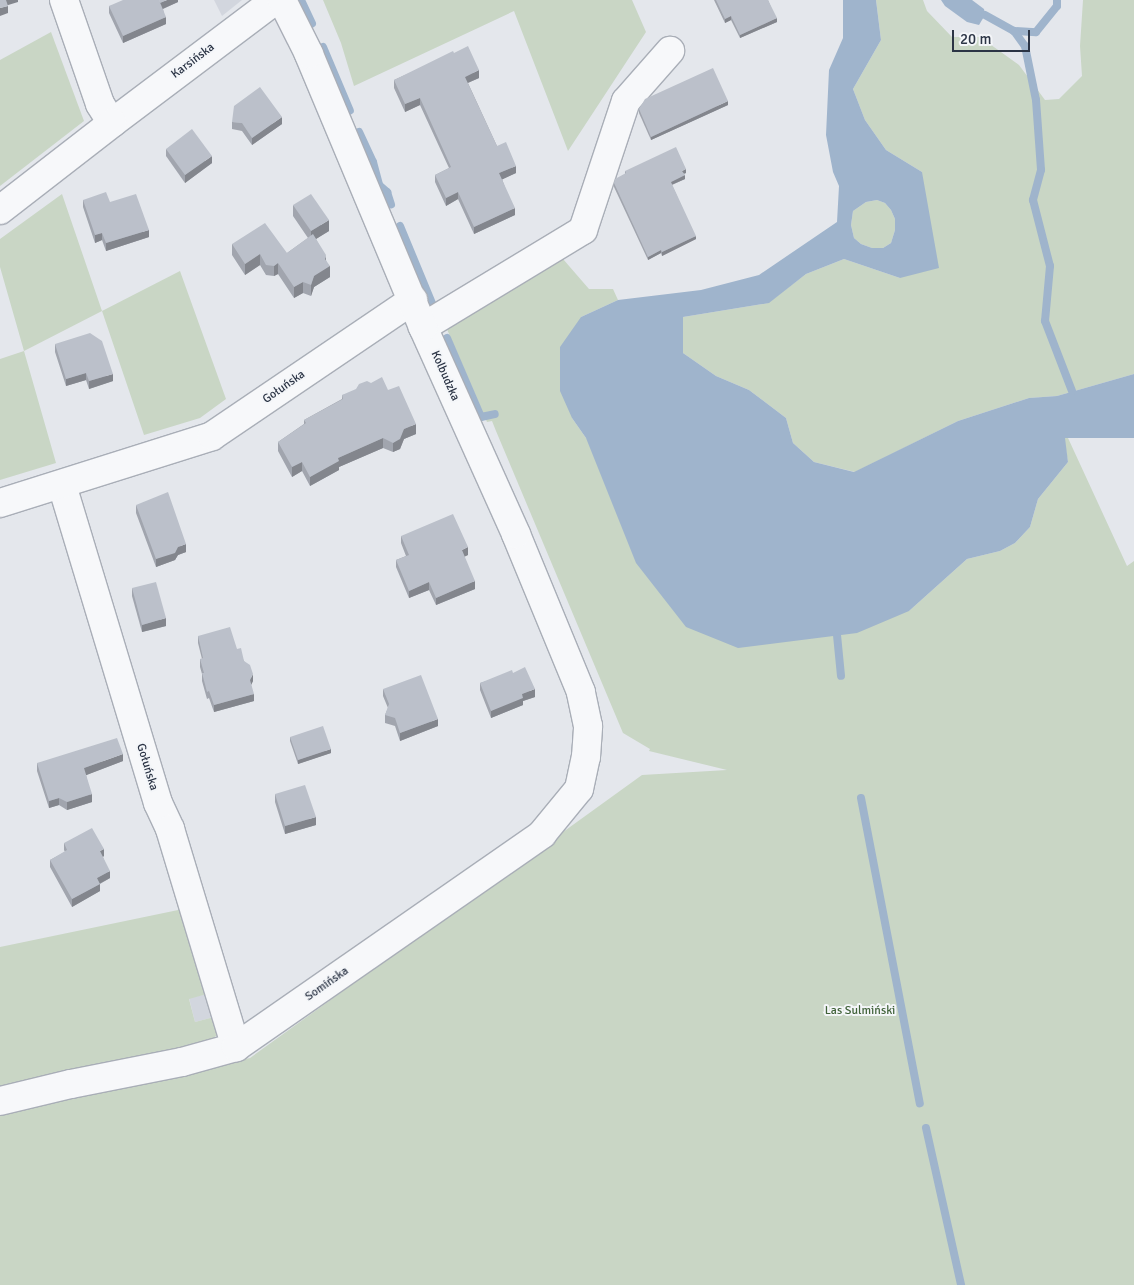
<!DOCTYPE html>
<meta charset="utf-8">
<style>
body{margin:0}
#map{position:relative;width:1134px;height:1285px;overflow:hidden;background:#e4e7ec;font-family:Signika,sans-serif}
div>[style]{position:absolute}
.built>*{inset:0;background:#d2d6de}
.green>*{inset:0;background:#c9d6c5}
.water>*{inset:0;background:#9fb4cc}
.stream>*{height:8px;margin:-4px;padding:0 4px;transform-origin:4px;border-radius:4px;background:#9fb4cc}
.roads{filter:drop-shadow(1px 0 #a9aeb7) drop-shadow(-1px 0 #a9aeb7) drop-shadow(0 1px #a9aeb7) drop-shadow(0 -1px #a9aeb7)}
.minor>*{height:28px;margin:-14px;padding:0 14px;transform-origin:14px;border-radius:14px;background:#f7f8fa}
.wall>*{inset:0;background:#a1a5ae}
.shaded-wall>*{inset:0;background:#83868d}
.building>*{inset:0;background:#bbc0ca}
span{translate:-50% -50%;white-space:nowrap;text-align:center;line-height:1.15;-webkit-text-stroke:4px #f4f6f9;paint-order:stroke}
.street-label{font-size:12px;color:#2b3445}
.park-label{font-size:12px;color:#3f6138}
.scale{position:absolute;left:952px;top:30px;width:78px;height:22px;box-sizing:border-box;border:2px solid #2b3445;border-top:0;padding-left:6px;font-size:15px;line-height:18px;white-space:nowrap;color:#2b3445;-webkit-text-stroke:4px #f4f6f9;paint-order:stroke}
</style>
<div id="map">
<div class="built">
<div style="clip-path:polygon(214px 0,242px 0,222px 16px)"></div>
<div style="clip-path:polygon(207px 994px,214px 1017px,195px 1022px,189px 998px)"></div>
</div>
<div class="green">
<div style="clip-path:polygon(323px 0,632px 0,646px 32px,568px 151px,514px 11px,354px 86px,341px 43px)"></div>
<div style="clip-path:polygon(876px 0,923px 0,927px 11px,952px 37px,980px 37px,1019px 65px,1045px 100px,1059px 99px,1082px 76px,1080px 46px,1083px 0,1134px 0,1134px 374px,1057px 396px,1029px 398px,958px 421px,855px 472px,814px 462px,793px 443px,786px 418px,749px 390px,716px 376px,683px 353px,683px 317px,768px 303px,806px 274px,844px 259px,900px 278px,922px 172px,886px 150px,865px 120px,853px 89px,881px 40px)"></div>
<div style="clip-path:polygon(51px 32px,84px 121px,0 186px,0 60px)"></div>
<div style="clip-path:polygon(62px 194px,102px 311px,180px 271px,226px 399px,200px 418px,144px 435px,102px 311px,24px 351px,56px 463px,0 480px,0 359px,24px 351px,0 267px,0 239px)"></div>
<div style="clip-path:polygon(877px 200px,885px 203px,891px 210px,895px 219px,895px 230px,891px 243px,883px 248px,872px 248px,861px 244px,854px 238px,851px 225px,853px 211px,866px 202px)"></div>
<div style="clip-path:polygon(563px 259px,589px 289px,613px 289px,618px 300px,581px 317px,572px 418px,586px 438px,909px 611px,967px 559px,1000px 551px,1015px 543px,1030px 527px,1038px 499px,1068px 462px,1064px 438px,1068px 438px,1127px 566px,1134px 561px,1134px 1285px,0 1285px,0 1113px,250px 1058px,642px 775px,727px 770px,649px 751px,650px 749px,623px 733px,496px 431px,492px 421px,487px 422px,446px 327px)"></div>
<div style="clip-path:polygon(183px 909px,207px 994px,189px 999px,195px 1022px,214px 1017px,218px 1034px,204px 1047px,0 1095px,0 947px)"></div>
</div>
<div class="water">
<div style="clip-path:polygon(evenodd,843px 0,876px 0,881px 40px,853px 89px,865px 120px,886px 150px,922px 172px,939px 268px,900px 278px,844px 259px,806px 274px,769px 303px,683px 317px,683px 353px,716px 376px,749px 390px,786px 418px,793px 443px,814px 462px,854px 472px,958px 421px,1029px 398px,1057px 396px,1134px 374px,1134px 438px,1065px 438px,1068px 462px,1038px 499px,1030px 527px,1015px 543px,1000px 551px,967px 559px,909px 611px,857px 633px,738px 648px,686px 627px,636px 563px,586px 438px,572px 418px,560px 391px,560px 347px,581px 317px,618px 300px,701px 290px,759px 275px,837px 222px,839px 186px,833px 172px,826px 135px,829px 70px,843px 38px,843px 0,877px 200px,885px 203px,891px 210px,895px 219px,895px 230px,891px 243px,883px 248px,872px 248px,861px 244px,854px 238px,851px 225px,853px 211px,866px 202px,877px 200px)"></div>
<div style="clip-path:polygon(941px 0,972px 0,984px 9px,985px 15px,979px 25px,967px 22px,945px 6px)"></div>
</div>
<div class="stream">
<div style="left:301px;top:0;width:26px;rotate:65deg"></div>
<div style="left:985px;top:15px;width:33px;rotate:29deg"></div>
<div style="left:1014px;top:31px;width:22px;rotate:3deg"></div>
<div style="left:1036px;top:32px;width:33px;rotate:-51deg"></div>
<div style="left:1057px;top:6px;width:6px;rotate:-90deg"></div>
<div style="left:1014px;top:31px;width:19px;rotate:54deg"></div>
<div style="left:1025px;top:46px;width:55px;rotate:78.5deg"></div>
<div style="left:1036px;top:100px;width:70px;rotate:85.9deg"></div>
<div style="left:1041px;top:170px;width:31px;rotate:105deg"></div>
<div style="left:1033px;top:200px;width:68px;rotate:75.6deg"></div>
<div style="left:1050px;top:266px;width:55px;rotate:95.2deg"></div>
<div style="left:1045px;top:321px;width:75px;rotate:68.9deg"></div>
<div style="left:323px;top:47px;width:69px;rotate:67.1deg"></div>
<div style="left:359px;top:132px;width:33px;rotate:65deg"></div>
<div style="left:373px;top:162px;width:24px;rotate:75deg"></div>
<div style="left:379px;top:185px;width:11px;rotate:41deg"></div>
<div style="left:387px;top:192px;width:13px;rotate:72deg"></div>
<div style="left:400px;top:226px;width:89px;rotate:67.5deg"></div>
<div style="left:447px;top:338px;width:86px;rotate:66.7deg"></div>
<div style="left:481px;top:417px;width:14px;rotate:-12deg"></div>
<div style="left:837px;top:635px;width:41px;rotate:84.4deg"></div>
<div style="left:861px;top:798px;width:311px;rotate:79.1deg"></div>
<div style="left:926px;top:1128px;width:161px;rotate:77.4deg"></div>
</div>
<div class="roads">
<div class="minor">
<div style="left:64px;top:0;width:110px;rotate:70.9deg"></div>
<div style="left:100px;top:104px;width:22px;rotate:58deg"></div>
<div style="left:112px;top:123px;width:204px;rotate:-37deg"></div>
<div style="left:0;top:210px;width:142px;rotate:-37.8deg"></div>
<div style="left:423px;top:327px;width:187px;rotate:-31.2deg"></div>
<div style="left:583px;top:230px;width:136px;rotate:-71.6deg"></div>
<div style="left:626px;top:101px;width:67px;rotate:-48.7deg"></div>
<div style="left:62px;top:485px;width:332px;rotate:73.2deg"></div>
<div style="left:158px;top:803px;width:29px;rotate:65deg"></div>
<div style="left:170px;top:829px;width:228px;rotate:73.2deg"></div>
<div style="left:0;top:503px;width:222px;rotate:-17.5deg"></div>
<div style="left:212px;top:436px;width:243px;rotate:-34.1deg"></div>
<div style="left:0;top:1101px;width:73px;rotate:-13.5deg"></div>
<div style="left:71px;top:1084px;width:113px;rotate:-11.2deg"></div>
<div style="left:182px;top:1062px;width:56px;rotate:-15.5deg"></div>
<div style="left:236px;top:1047px;width:373px;rotate:-34.8deg"></div>
<div style="left:542px;top:834px;width:58px;rotate:-50.6deg"></div>
<div style="left:579px;top:789px;width:33px;rotate:-78deg"></div>
<div style="left:586px;top:757px;width:31px;rotate:-86deg"></div>
<div style="left:588px;top:726px;width:35px;rotate:-102deg"></div>
<div style="left:581px;top:692px;width:171px;rotate:-112.4deg"></div>
<div style="left:516px;top:534px;width:227px;rotate:-114.2deg"></div>
<div style="left:423px;top:327px;width:296px;rotate:-112.7deg"></div>
<div style="left:309px;top:54px;width:60px;rotate:-116.6deg"></div>
</div>
</div>
<div class="wall">
<div style="clip-path:polygon(178px 0,178px 2px,163px 9px,166px 24px,123px 43px,109px 13px,109px 6px)"></div>
<div style="clip-path:polygon(714px 0,768px 0,777px 22px,740px 38px,731px 20px,725px 23px)"></div>
<div style="clip-path:polygon(454px 53px,479px 78px,468px 83px,497px 146px,516px 173px,502px 179px,515px 215px,474px 234px,458px 199px,446px 206px,435px 182px,435px 175px,449px 168px,420px 105px,405px 112px,394px 88px,394px 80px)"></div>
<div style="clip-path:polygon(728px 105px,651px 140px,639px 113px,639px 109px)"></div>
<div style="clip-path:polygon(232px 122px,282px 124px,252px 145px,242px 131px,232px 129px)"></div>
<div style="clip-path:polygon(166px 149px,212px 163px,185px 183px,166px 156px)"></div>
<div style="clip-path:polygon(625px 171px,686px 173px,684px 174px,685px 179px,672px 185px,696px 239px,662px 256px,661px 253px,648px 260px,614px 187px,614px 183px,625px 174px)"></div>
<div style="clip-path:polygon(83px 200px,110px 202px,149px 237px,106px 251px,102px 240px,95px 243px,83px 207px)"></div>
<div style="clip-path:polygon(293px 205px,329px 231px,316px 239px,326px 260px,330px 277px,314px 287px,311px 296px,303px 293px,294px 298px,278px 274px,274px 276px,266px 275px,260px 265px,245px 275px,232px 255px,232px 244px,287px 253px,308px 238px,293px 216px)"></div>
<div style="clip-path:polygon(55px 344px,113px 381px,89px 389px,86px 380px,66px 386px,55px 352px)"></div>
<div style="clip-path:polygon(388px 390px,416px 434px,404px 439px,400px 449px,393px 452px,383px 448px,339px 467px,339px 470px,310px 486px,302px 471px,292px 477px,278px 451px,278px 442px,304px 424px,304px 420px,342px 399px,342px 395px)"></div>
<div style="clip-path:polygon(136px 505px,186px 552px,178px 555px,175px 560px,156px 567px,136px 513px)"></div>
<div style="clip-path:polygon(401px 536px,468px 555px,464px 556px,475px 589px,436px 605px,429px 590px,409px 598px,396px 567px,396px 560px,406px 556px,401px 543px)"></div>
<div style="clip-path:polygon(132px 588px,166px 626px,142px 632px,132px 596px)"></div>
<div style="clip-path:polygon(198px 636px,237px 649px,244px 661px,253px 681px,251px 685px,254px 701px,214px 712px,209px 698px,207px 699px,202px 681px,202px 674px,200px 667px,200px 659px,202px 659px,198px 643px)"></div>
<div style="clip-path:polygon(513px 673px,535px 697px,523px 701px,523px 705px,491px 718px,480px 690px,480px 683px)"></div>
<div style="clip-path:polygon(383px 689px,438px 726px,400px 741px,395px 726px,385px 723px,385px 715px,388px 708px,383px 696px)"></div>
<div style="clip-path:polygon(290px 737px,331px 753px,298px 764px,290px 741px)"></div>
<div style="clip-path:polygon(123px 761px,86px 775px,92px 802px,67px 810px,59px 805px,49px 808px,37px 771px,37px 763px)"></div>
<div style="clip-path:polygon(275px 794px,316px 825px,285px 834px,275px 802px)"></div>
<div style="clip-path:polygon(64px 843px,104px 856px,103px 857px,110px 878px,100px 884px,100px 891px,72px 907px,50px 867px,50px 860px,65px 852px,64px 850px)"></div>
</div>
<div class="shaded-wall">
<div style="clip-path:polygon(5px 0,18px 0,18px 2px,5px 6px)"></div>
<div style="clip-path:polygon(167px 0,178px 0,178px 2px,160px 10px,160px 3px)"></div>
<div style="clip-path:polygon(8px 6px,8px 13px,0 16px,0 8px)"></div>
<div style="clip-path:polygon(731px 16px,731px 20px,725px 23px,725px 19px)"></div>
<div style="clip-path:polygon(166px 17px,166px 24px,123px 43px,123px 36px)"></div>
<div style="clip-path:polygon(777px 18px,777px 22px,740px 38px,740px 35px)"></div>
<div style="clip-path:polygon(479px 70px,479px 78px,465px 84px,465px 77px)"></div>
<div style="clip-path:polygon(420px 98px,420px 105px,405px 112px,405px 104px)"></div>
<div style="clip-path:polygon(728px 101px,728px 105px,651px 140px,651px 137px)"></div>
<div style="clip-path:polygon(282px 117px,282px 124px,252px 145px,252px 138px)"></div>
<div style="clip-path:polygon(212px 156px,212px 163px,185px 183px,185px 175px)"></div>
<div style="clip-path:polygon(516px 166px,516px 173px,499px 181px,499px 173px)"></div>
<div style="clip-path:polygon(686px 169px,686px 173px,682px 174px,682px 171px)"></div>
<div style="clip-path:polygon(685px 175px,685px 179px,671px 185px,671px 182px)"></div>
<div style="clip-path:polygon(458px 192px,458px 199px,446px 206px,446px 198px)"></div>
<div style="clip-path:polygon(515px 208px,515px 215px,474px 234px,474px 227px)"></div>
<div style="clip-path:polygon(329px 220px,329px 231px,311px 242px,311px 231px)"></div>
<div style="clip-path:polygon(149px 230px,149px 237px,106px 251px,106px 243px)"></div>
<div style="clip-path:polygon(102px 233px,102px 240px,95px 243px,95px 235px)"></div>
<div style="clip-path:polygon(696px 236px,696px 239px,662px 256px,662px 252px)"></div>
<div style="clip-path:polygon(661px 250px,661px 253px,648px 260px,648px 257px)"></div>
<div style="clip-path:polygon(260px 254px,260px 265px,245px 275px,245px 264px)"></div>
<div style="clip-path:polygon(326px 255px,326px 266px,330px 266px,330px 277px,314px 287px,311px 296px,311px 285px,314px 276px,325px 259px)"></div>
<div style="clip-path:polygon(278px 263px,278px 274px,274px 276px,274px 266px)"></div>
<div style="clip-path:polygon(303px 282px,303px 293px,294px 298px,294px 287px)"></div>
<div style="clip-path:polygon(86px 373px,86px 380px,66px 386px,66px 379px)"></div>
<div style="clip-path:polygon(113px 374px,113px 381px,89px 389px,89px 381px)"></div>
<div style="clip-path:polygon(416px 424px,416px 434px,404px 439px,400px 449px,393px 452px,393px 443px,404px 429px)"></div>
<div style="clip-path:polygon(383px 438px,383px 448px,339px 467px,339px 470px,310px 486px,310px 477px,338px 458px)"></div>
<div style="clip-path:polygon(302px 462px,302px 471px,292px 477px,292px 467px)"></div>
<div style="clip-path:polygon(186px 544px,186px 552px,178px 555px,175px 560px,156px 567px,156px 559px,178px 547px)"></div>
<div style="clip-path:polygon(468px 547px,468px 555px,462px 558px,462px 550px)"></div>
<div style="clip-path:polygon(475px 581px,475px 589px,436px 605px,436px 598px)"></div>
<div style="clip-path:polygon(429px 582px,429px 590px,409px 598px,409px 591px)"></div>
<div style="clip-path:polygon(166px 618px,166px 626px,142px 632px,142px 625px)"></div>
<div style="clip-path:polygon(253px 674px,253px 681px,250px 687px,250px 680px)"></div>
<div style="clip-path:polygon(535px 689px,535px 697px,523px 701px,523px 705px,491px 718px,491px 711px,522px 694px)"></div>
<div style="clip-path:polygon(254px 694px,254px 701px,214px 712px,214px 705px)"></div>
<div style="clip-path:polygon(438px 719px,438px 726px,400px 741px,400px 733px)"></div>
<div style="clip-path:polygon(331px 749px,331px 753px,298px 764px,298px 760px)"></div>
<div style="clip-path:polygon(123px 754px,123px 761px,84px 776px,84px 768px)"></div>
<div style="clip-path:polygon(92px 794px,92px 802px,67px 810px,67px 802px)"></div>
<div style="clip-path:polygon(59px 798px,59px 805px,49px 808px,49px 801px)"></div>
<div style="clip-path:polygon(316px 817px,316px 825px,285px 834px,285px 826px)"></div>
<div style="clip-path:polygon(104px 849px,104px 856px,100px 858px,100px 851px)"></div>
<div style="clip-path:polygon(110px 871px,110px 878px,97px 885px,97px 878px)"></div>
<div style="clip-path:polygon(100px 884px,100px 891px,72px 907px,72px 899px)"></div>
</div>
<div class="building">
<div style="clip-path:polygon(0 0,6px 0,8px 6px,0 8px)"></div>
<div style="clip-path:polygon(123px 0,159px 0,166px 17px,123px 36px,109px 6px)"></div>
<div style="clip-path:polygon(159px 0,167px 0,160px 3px)"></div>
<div style="clip-path:polygon(716px 0,768px 0,777px 18px,740px 35px,731px 16px,725px 19px)"></div>
<div style="clip-path:polygon(468px 46px,479px 70px,465px 77px,497px 146px,506px 142px,516px 166px,499px 173px,515px 208px,474px 227px,458px 192px,446px 198px,435px 175px,451px 167px,420px 98px,405px 104px,394px 80px,453px 51px,454px 53px)"></div>
<div style="clip-path:polygon(713px 68px,728px 101px,651px 137px,639px 109px,645px 99px)"></div>
<div style="clip-path:polygon(260px 87px,282px 117px,252px 138px,242px 123px,232px 122px,234px 106px)"></div>
<div style="clip-path:polygon(192px 129px,212px 156px,185px 175px,166px 149px)"></div>
<div style="clip-path:polygon(676px 147px,686px 169px,682px 171px,685px 175px,671px 182px,696px 236px,662px 252px,661px 250px,648px 257px,614px 183px,615px 179px,626px 173px,625px 171px)"></div>
<div style="clip-path:polygon(106px 192px,110px 202px,136px 194px,149px 230px,106px 243px,102px 233px,95px 235px,83px 200px)"></div>
<div style="clip-path:polygon(311px 194px,329px 220px,311px 231px,293px 205px)"></div>
<div style="clip-path:polygon(265px 223px,287px 253px,313px 234px,326px 255px,325px 259px,330px 266px,314px 276px,311px 285px,303px 282px,294px 287px,278px 263px,274px 266px,266px 265px,260px 254px,245px 264px,232px 244px)"></div>
<div style="clip-path:polygon(90px 333px,102px 341px,113px 374px,89px 381px,86px 373px,66px 379px,55px 344px)"></div>
<div style="clip-path:polygon(382px 377px,388px 390px,399px 386px,416px 424px,404px 429px,400px 439px,393px 443px,383px 438px,338px 458px,339px 461px,310px 477px,302px 462px,292px 467px,278px 442px,306px 423px,304px 420px,343px 399px,342px 395px,356px 389px,359px 384px,367px 381px,371px 383px)"></div>
<div style="clip-path:polygon(168px 492px,186px 544px,178px 547px,175px 553px,156px 559px,136px 505px)"></div>
<div style="clip-path:polygon(453px 514px,468px 547px,462px 550px,475px 581px,436px 598px,429px 582px,409px 591px,396px 560px,409px 555px,401px 536px)"></div>
<div style="clip-path:polygon(156px 582px,166px 618px,142px 625px,132px 588px)"></div>
<div style="clip-path:polygon(230px 627px,237px 649px,241px 648px,244px 661px,250px 665px,253px 674px,250px 680px,254px 694px,214px 705px,209px 691px,207px 692px,202px 673px,204px 673px,200px 659px,203px 658px,198px 636px)"></div>
<div style="clip-path:polygon(525px 667px,535px 689px,522px 694px,523px 698px,491px 711px,480px 683px,512px 670px,513px 673px)"></div>
<div style="clip-path:polygon(421px 675px,438px 719px,400px 733px,395px 718px,385px 715px,389px 704px,383px 689px)"></div>
<div style="clip-path:polygon(323px 726px,331px 749px,298px 760px,290px 737px)"></div>
<div style="clip-path:polygon(117px 738px,123px 754px,84px 768px,92px 794px,67px 802px,59px 798px,49px 801px,37px 763px)"></div>
<div style="clip-path:polygon(305px 785px,316px 817px,285px 826px,275px 794px)"></div>
<div style="clip-path:polygon(92px 828px,104px 849px,100px 851px,110px 871px,97px 878px,100px 884px,72px 899px,50px 860px,67px 850px,64px 843px)"></div>
</div>
<div class="street-label">
<span style="left:193px;top:61px;rotate:-37deg">Karsińska</span>
<span style="left:445px;top:376px;rotate:66deg">Kolbudzka</span>
<span style="left:284px;top:387px;rotate:-35deg">Gołuńska</span>
<span style="left:147px;top:767px;rotate:73deg">Gołuńska</span>
<span style="left:327px;top:984px;rotate:-35deg">Somińska</span>
</div>
<div class="park-label">
<span style="left:860px;top:1011px">Las Sulmiński</span>
</div>
<div class="scale">20 m</div>
</div>
